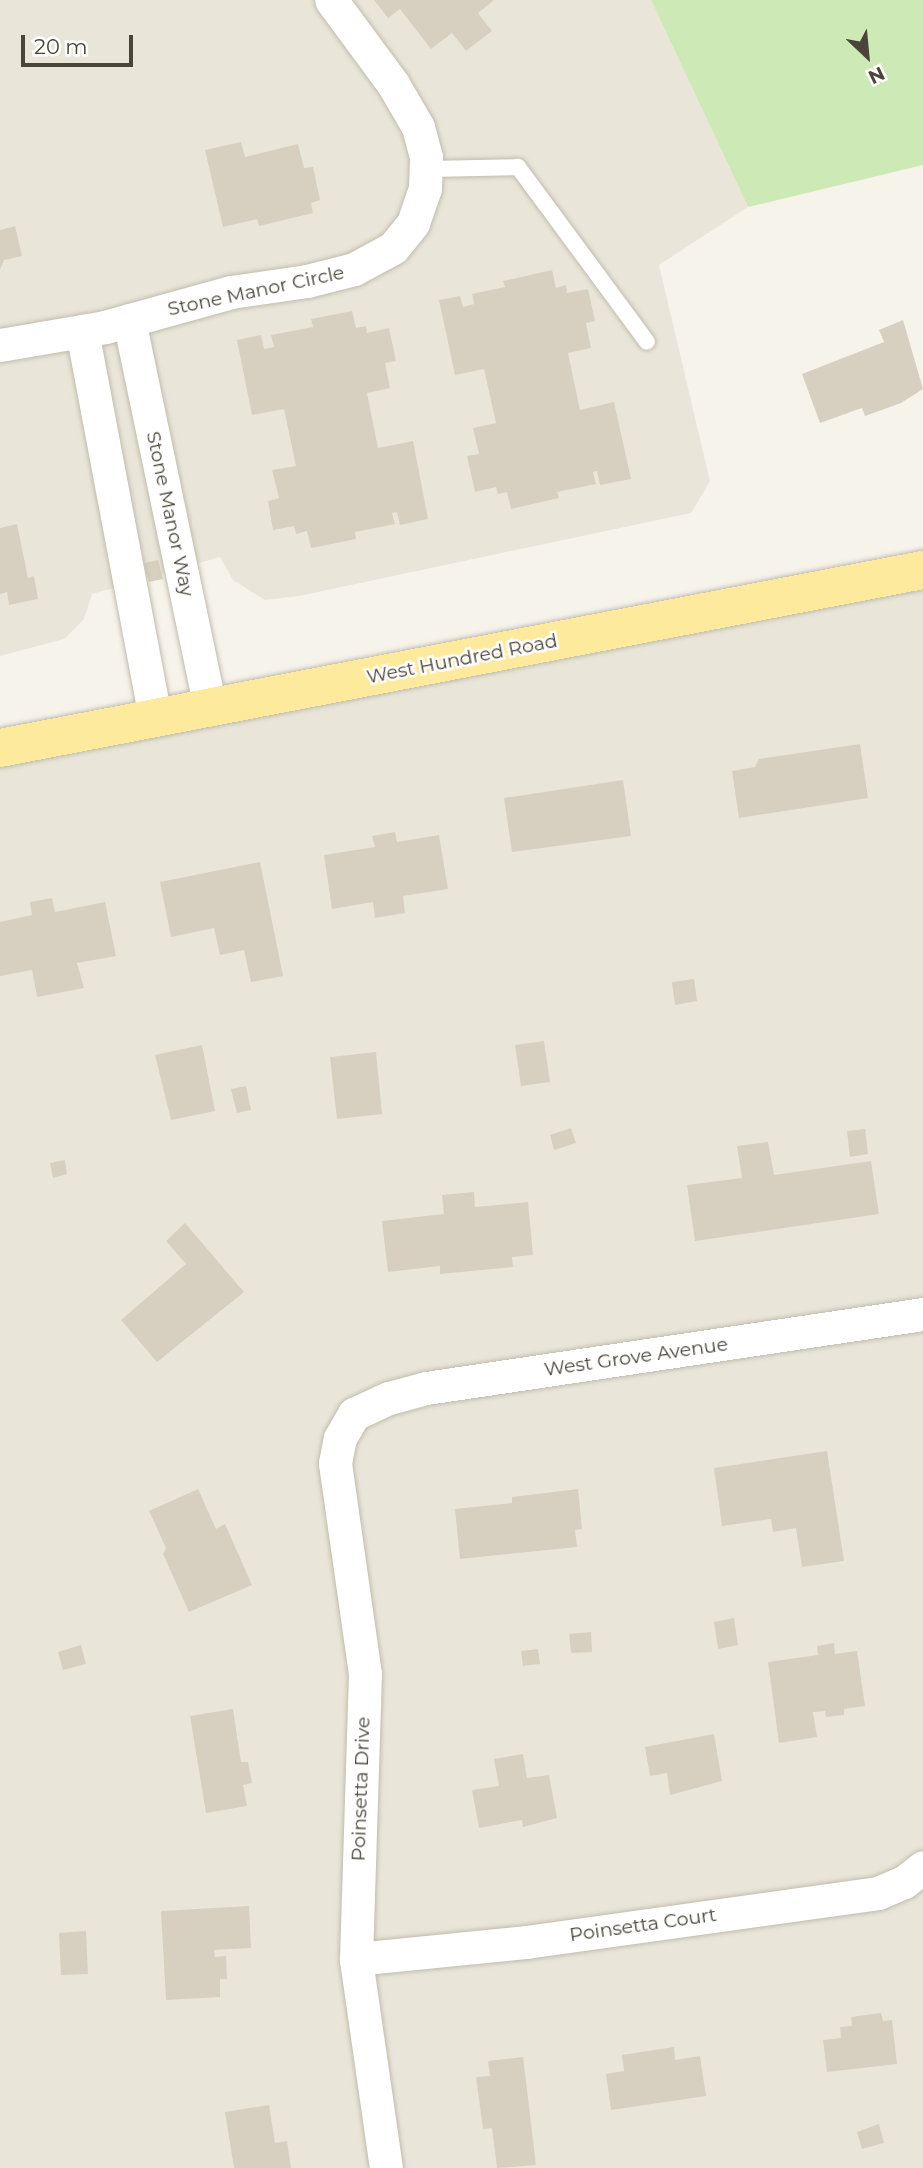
<!DOCTYPE html>
<style>
body{margin:0}
#map{position:relative;width:923px;height:2168px;overflow:hidden;background:#f6f3eb;font-family:Montserrat,sans-serif}
div>[style]{position:absolute}
[style*='--x']{left:calc(var(--x)*1px);top:calc(var(--y)*1px);width:calc(var(--w)*1px);rotate:calc(var(--a)*1deg)}
.residential>*{inset:0;background:#e9e6d9}
.green>*{inset:0;background:#cde9b5}
.building>*{inset:0;background:#d7d0c0}
.roads{filter:drop-shadow(0 0 2px #c1bcad) drop-shadow(0 0 2px #c1bcad)}
.lane>*{height:16px;margin:-8px;padding:0 8px;transform-origin:8px;border-radius:8px;background:#fff}
.street>*{height:33px;margin:-16.5px;padding:0 16.5px;transform-origin:16.5px;border-radius:16.5px;background:#fff}
.primary>*{height:38px;margin:-19px;padding:0 19px;transform-origin:19px;border-radius:19px;background:#feea9c}
span{translate:-50% -50%;white-space:nowrap;text-align:center;line-height:1.15;-webkit-text-stroke:5px #fff;paint-order:stroke}
.street-label{font-size:19px;color:#4a4539}
.north{position:absolute;left:832px;top:21px;width:70px;height:70px;-webkit-text-stroke:5px #fff;paint-order:stroke;rotate:154deg;font-size:19px;font-weight:700;line-height:28px;text-align:center;color:#4a4539}
.north::after{content:'';display:block;margin:auto;width:24px;height:32px;background:#4a4539;clip-path:polygon(50% 0,100% 100%,50% 72%,0 100%)}
.scale{position:absolute;left:21px;top:35px;width:112px;height:32px;box-sizing:border-box;border:4px solid #4a4539;border-top:0;padding-left:9px;font-size:21px;line-height:24px;white-space:nowrap;color:#4a4539;-webkit-text-stroke:5px #fff;paint-order:stroke}
</style>
<div id="map">
<div class="residential">
<div style="clip-path:polygon(0 0,651px 0,748px 207px,659px 265px,710px 481px,691px 513px,299px 596px,265px 600px,233px 580px,220px 557px,92px 594px,84px 619px,64px 639px,0 656px)"></div>
<div style="clip-path:polygon(923px 571px,923px 2168px,0 2168px,0 750px)"></div>
</div>
<div class="green">
<div style="clip-path:polygon(651px 0,923px 0,923px 165px,748px 207px)"></div>
</div>
<div class="building">
<div style="clip-path:polygon(374px 0,494px 0,478px 13px,492px 31px,466px 51px,452px 33px,431px 49px,400px 9px,388px 18px)"></div>
<div style="clip-path:polygon(241px 142px,245px 157px,298px 144px,304px 168px,313px 167px,320px 200px,311px 203px,313px 213px,259px 226px,257px 219px,223px 227px,205px 150px)"></div>
<div style="clip-path:polygon(15px 226px,22px 256px,4px 260px,0 270px,0 230px)"></div>
<div style="clip-path:polygon(552px 270px,556px 288px,566px 285px,567px 293px,588px 289px,595px 321px,586px 323px,591px 348px,568px 353px,580px 410px,614px 402px,631px 479px,600px 485px,597px 471px,593px 472px,596px 484px,557px 492px,559px 498px,511px 509px,507px 492px,498px 494px,496px 487px,475px 492px,467px 456px,479px 454px,473px 428px,496px 423px,484px 369px,455px 375px,439px 300px,460px 296px,463px 307px,474px 304px,472px 294px,505px 287px,503px 281px)"></div>
<div style="clip-path:polygon(352px 311px,356px 328px,366px 326px,367px 333px,389px 328px,396px 361px,385px 363px,390px 388px,367px 393px,378px 448px,413px 441px,428px 519px,400px 525px,397px 512px,392px 513px,395px 524px,355px 532px,356px 539px,311px 548px,307px 531px,296px 534px,294px 526px,273px 530px,268px 501px,279px 498px,272px 470px,296px 466px,284px 409px,252px 415px,237px 340px,261px 335px,264px 349px,274px 347px,271px 335px,313px 327px,311px 319px)"></div>
<div style="clip-path:polygon(903px 320px,923px 389px,901px 403px,865px 416px,862px 408px,820px 423px,802px 374px,884px 342px,879px 330px)"></div>
<div style="clip-path:polygon(17px 524px,28px 578px,34px 576px,38px 599px,9px 605px,7px 592px,0 594px,0 528px)"></div>
<div style="clip-path:polygon(158px 560px,163px 579px,149px 582px,144px 563px)"></div>
<div style="clip-path:polygon(860px 744px,868px 798px,739px 818px,732px 771px,755px 767px,759px 759px)"></div>
<div style="clip-path:polygon(623px 780px,631px 836px,512px 852px,504px 798px)"></div>
<div style="clip-path:polygon(395px 832px,397px 842px,439px 835px,448px 889px,403px 896px,405px 913px,375px 918px,373px 902px,332px 909px,324px 855px,375px 847px,372px 836px)"></div>
<div style="clip-path:polygon(260px 862px,283px 976px,251px 982px,244px 950px,220px 955px,214px 928px,171px 937px,160px 882px)"></div>
<div style="clip-path:polygon(52px 898px,55px 912px,105px 902px,116px 956px,77px 963px,84px 988px,37px 997px,32px 970px,0 976px,0 922px,32px 915px,30px 902px)"></div>
<div style="clip-path:polygon(694px 979px,697px 1001px,675px 1005px,672px 982px)"></div>
<div style="clip-path:polygon(544px 1041px,550px 1082px,521px 1086px,515px 1045px)"></div>
<div style="clip-path:polygon(202px 1045px,215px 1111px,171px 1120px,155px 1055px)"></div>
<div style="clip-path:polygon(376px 1052px,382px 1114px,337px 1119px,330px 1057px)"></div>
<div style="clip-path:polygon(246px 1086px,251px 1110px,237px 1113px,231px 1089px)"></div>
<div style="clip-path:polygon(571px 1128px,576px 1143px,554px 1150px,550px 1135px)"></div>
<div style="clip-path:polygon(865px 1129px,868px 1154px,850px 1157px,847px 1131px)"></div>
<div style="clip-path:polygon(768px 1142px,774px 1175px,871px 1161px,879px 1214px,695px 1241px,687px 1185px,742px 1178px,737px 1146px)"></div>
<div style="clip-path:polygon(65px 1160px,67px 1174px,53px 1178px,50px 1163px)"></div>
<div style="clip-path:polygon(474px 1192px,475px 1207px,528px 1202px,533px 1255px,512px 1257px,513px 1267px,440px 1274px,440px 1266px,388px 1272px,382px 1221px,444px 1214px,442px 1195px)"></div>
<div style="clip-path:polygon(185px 1223px,244px 1292px,157px 1362px,121px 1320px,186px 1264px,166px 1241px)"></div>
<div style="clip-path:polygon(827px 1451px,844px 1561px,802px 1567px,796px 1528px,773px 1532px,771px 1519px,722px 1526px,714px 1468px)"></div>
<div style="clip-path:polygon(198px 1489px,216px 1529px,225px 1524px,252px 1585px,189px 1612px,163px 1554px,166px 1548px,149px 1511px)"></div>
<div style="clip-path:polygon(578px 1489px,582px 1529px,575px 1530px,577px 1547px,460px 1559px,455px 1509px,512px 1503px,512px 1497px)"></div>
<div style="clip-path:polygon(734px 1618px,738px 1645px,718px 1649px,714px 1622px)"></div>
<div style="clip-path:polygon(591px 1632px,592px 1652px,571px 1653px,569px 1634px)"></div>
<div style="clip-path:polygon(834px 1643px,835px 1654px,857px 1651px,865px 1706px,844px 1709px,844px 1715px,826px 1717px,825px 1711px,813px 1712px,817px 1737px,779px 1743px,768px 1662px,818px 1655px,817px 1646px)"></div>
<div style="clip-path:polygon(81px 1645px,86px 1664px,63px 1670px,58px 1652px)"></div>
<div style="clip-path:polygon(538px 1649px,540px 1664px,523px 1666px,521px 1651px)"></div>
<div style="clip-path:polygon(233px 1709px,241px 1762px,248px 1762px,252px 1783px,243px 1785px,247px 1806px,206px 1813px,190px 1716px)"></div>
<div style="clip-path:polygon(714px 1734px,722px 1781px,670px 1795px,667px 1773px,650px 1776px,645px 1747px)"></div>
<div style="clip-path:polygon(523px 1754px,527px 1778px,549px 1775px,557px 1818px,523px 1827px,522px 1820px,479px 1828px,472px 1790px,499px 1786px,494px 1759px)"></div>
<div style="clip-path:polygon(249px 1906px,251px 1948px,214px 1950px,215px 1957px,226px 1956px,227px 1979px,220px 1979px,220px 1997px,166px 2000px,161px 1911px)"></div>
<div style="clip-path:polygon(86px 1931px,88px 1974px,61px 1975px,59px 1933px)"></div>
<div style="clip-path:polygon(881px 2013px,883px 2021px,892px 2020px,897px 2064px,827px 2072px,823px 2040px,841px 2038px,840px 2027px,852px 2026px,851px 2017px)"></div>
<div style="clip-path:polygon(674px 2047px,675px 2060px,700px 2056px,706px 2096px,611px 2110px,606px 2074px,624px 2071px,622px 2055px)"></div>
<div style="clip-path:polygon(523px 2057px,536px 2165px,497px 2168px,492px 2128px,483px 2129px,476px 2077px,490px 2076px,488px 2061px)"></div>
<div style="clip-path:polygon(269px 2105px,275px 2143px,287px 2141px,291px 2168px,234px 2168px,225px 2112px)"></div>
<div style="clip-path:polygon(879px 2124px,884px 2143px,862px 2149px,857px 2132px)"></div>
</div>
<div class="roads">
<div class="lane">
<div style="--x:426;--y:169;--w:92;--a:-1.2"></div>
<div style="--x:518;--y:167;--w:217;--a:53.6"></div>
</div>
<div class="street">
<div style="--x:129;--y:320;--w:395;--a:78.2"></div>
<div style="--x:82;--y:331;--w:394;--a:79.3"></div>
<div style="--x:0;--y:345;--w:107;--a:-9.7"></div>
<div style="--x:105;--y:327;--w:131;--a:-15.5"></div>
<div style="--x:231;--y:292;--w:77;--a:-8.2"></div>
<div style="--x:307;--y:281;--w:49;--a:-14.3"></div>
<div style="--x:354;--y:269;--w:44;--a:-28.3"></div>
<div style="--x:393;--y:248;--w:32;--a:-51"></div>
<div style="--x:413;--y:223;--w:37;--a:-71"></div>
<div style="--x:425;--y:188;--w:31;--a:-88"></div>
<div style="--x:426;--y:157;--w:31;--a:-105"></div>
<div style="--x:418;--y:127;--w:50;--a:-120.2"></div>
<div style="--x:393;--y:84;--w:104;--a:-126.4"></div>
<div style="--x:356;--y:1959;--w:171;--a:-5.7"></div>
<div style="--x:526;--y:1942;--w:355;--a:-7.9"></div>
<div style="--x:878;--y:1893;--w:28;--a:-23"></div>
<div style="--x:904;--y:1882;--w:24;--a:-38"></div>
<div style="--x:386;--y:2168;--w:211;--a:-98.2"></div>
<div style="--x:356;--y:1959;--w:285;--a:-88.2"></div>
<div style="--x:365;--y:1674;--w:213;--a:-98.1"></div>
<div style="--x:335;--y:1463;--w:25;--a:-79"></div>
<div style="--x:340;--y:1438;--w:28;--a:-60"></div>
<div style="--x:354;--y:1414;--w:38;--a:-25"></div>
<div style="--x:389;--y:1398;--w:38;--a:-15"></div>
<div style="--x:426;--y:1388;--w:502;--a:-8.47"></div>
</div>
<div class="primary">
<div style="--x:0;--y:748;--w:940;--a:-10.92"></div>
</div>
</div>
<div class="street-label">
<span style="left:256px;top:291px;rotate:-12deg">Stone Manor Circle</span>
<span style="left:170px;top:514px;rotate:78deg">Stone Manor Way</span>
<span style="left:462px;top:659px;rotate:-11deg">West Hundred Road</span>
<span style="left:636px;top:1357px;rotate:-8deg">West Grove Avenue</span>
<span style="left:361px;top:1789px;rotate:-88deg">Poinsetta Drive</span>
<span style="left:643px;top:1925px;rotate:-8deg">Poinsetta Court</span>
</div>
<div class="north">N</div>
<div class="scale">20 m</div>
</div>
